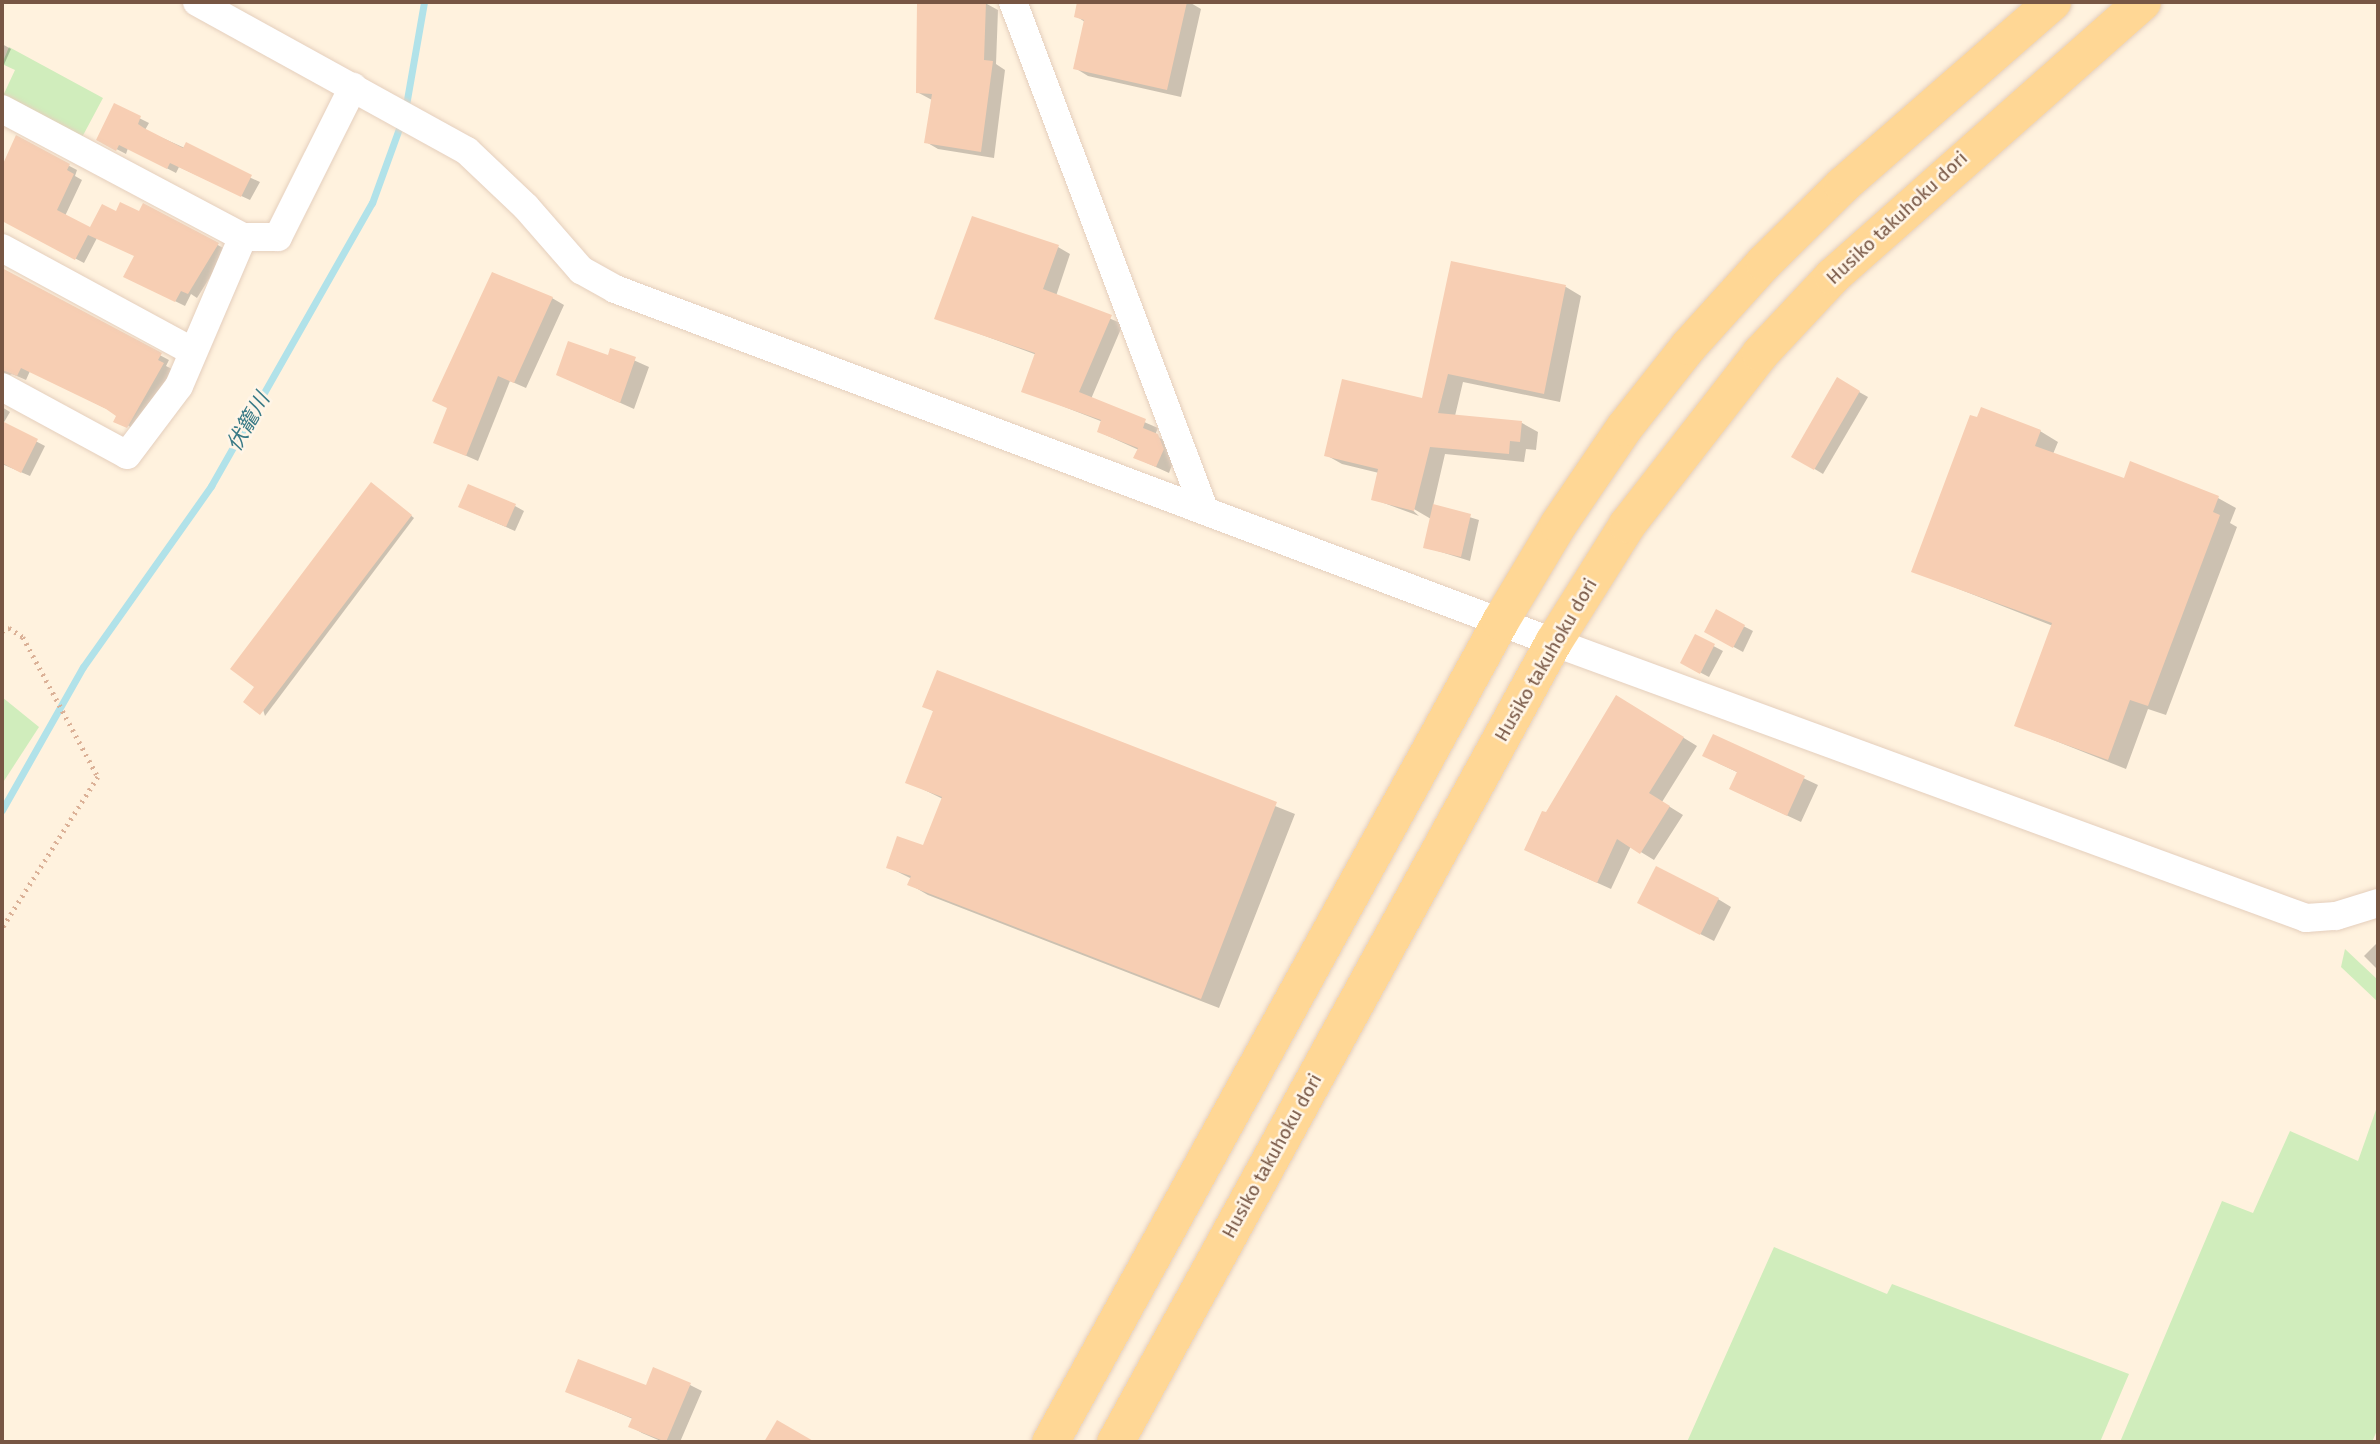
<!DOCTYPE html>
<meta charset="utf-8">
<style>
body{margin:0}
#map{position:relative;width:2380px;height:1444px;overflow:hidden;background:#fff2de;font-family:"Fira Sans","Noto Sans JP",sans-serif}
div>[style]{position:absolute}
[style*='--x']{left:calc(var(--x)*1px);top:calc(var(--y)*1px);width:calc(var(--w)*1px);rotate:calc(var(--a)*1deg)}
.green>*{inset:0;background:#d0edbc}
.shadow>*{inset:0;background:#0003}
.stream>*{height:7px;margin:-3.5px;padding:0 3.5px;transform-origin:3.5px;border-radius:3.5px;background:#b1e2e9}
.building>*{inset:0;background:#f7ceb3}
.path>*{height:4.5px;margin-top:-2.25px;transform-origin:0;background:repeating-linear-gradient(90deg,#dbb197 0 2px,transparent 0 7px)}
.roads{filter:drop-shadow(0 0 2px #e5cfbd) drop-shadow(0 0 2px #e5cfbd)}
.minor>*{height:28px;margin:-14px;padding:0 14px;transform-origin:14px;border-radius:14px;background:#fff}
.major>*{height:37px;margin:-18.5px;padding:0 18.5px;transform-origin:18.5px;border-radius:18.5px;background:#ffd795}
span{translate:-50% -50%;white-space:nowrap;text-align:center;line-height:1.15;-webkit-text-stroke:5px #fff5e7;paint-order:stroke}
.street-label{font-size:19px;color:#775644}
.water-label{font-size:21px;color:#397a86;font-style:italic}
.frame{position:absolute;inset:0;border:4px solid #775644;pointer-events:none}
</style>
<div id="map">
<div class="green">
<div style="clip-path:polygon(9px 47px,103px 98px,80px 141px,2px 98px,15px 70px,2px 64px)"></div>
<div style="clip-path:polygon(2px 697px,39px 727px,2px 784px)"></div>
<div style="clip-path:polygon(2345px 949px,2378px 980px,2378px 1002px,2341px 967px)"></div>
<div style="clip-path:polygon(2378px 1104px,2378px 1428px,2372px 1442px,2120px 1442px,2222px 1201px,2253px 1213px,2290px 1131px,2358px 1161px)"></div>
<div style="clip-path:polygon(1774px 1247px,1887px 1294px,1892px 1284px,2129px 1374px,2100px 1442px,1687px 1442px)"></div>
</div>
<div class="shadow">
<div style="clip-path:polygon(919px 2px,985px 3px,998px 10px,996px 64px,1005px 70px,994px 158px,938px 149px,926px 142px,932px 100px,917px 92px)"></div>
<div style="clip-path:polygon(1079px 2px,1189px 2px,1201px 9px,1181px 97px,1088px 76px,1075px 68px,1085px 22px,1076px 16px)"></div>
<div style="clip-path:polygon(2px 44px,11px 49px,2px 69px)"></div>
<div style="clip-path:polygon(115px 106px,149px 123px,145px 130px,260px 182px,250px 200px,179px 167px,176px 173px,128px 148px,126px 154px,99px 140px)"></div>
<div style="clip-path:polygon(17px 138px,77px 170px,75px 176px,82px 180px,65px 216px,91px 229px,117px 213px,140px 214px,144px 205px,227px 250px,197px 298px,191px 294px,185px 306px,134px 281px,136px 256px,97px 238px,84px 263px,2px 220px,2px 168px)"></div>
<div style="clip-path:polygon(1058px 247px,1070px 254px,1056px 296px,1123px 324px,1091px 399px,1158px 428px,1155px 435px,1170px 444px,1175px 457px,1169px 473px,1136px 458px,1139px 450px,1099px 432px,1103px 422px,1024px 391px,1037px 355px,936px 318px)"></div>
<div style="clip-path:polygon(1452px 263px,1566px 287px,1581px 296px,1560px 402px,1463px 382px,1455px 416px,1522px 423px,1538px 432px,1536px 450px,1526px 449px,1524px 462px,1445px 454px,1433px 506px,1479px 520px,1470px 561px,1425px 547px,1431px 519px,1407px 505px,1419px 516px,1373px 499px,1379px 473px,1342px 464px,1326px 455px,1424px 400px)"></div>
<div style="clip-path:polygon(2px 271px,169px 360px,166px 366px,172px 369px,136px 432px,111px 411px,30px 371px,26px 380px,12px 374px,2px 379px)"></div>
<div style="clip-path:polygon(552px 298px,564px 305px,526px 388px,510px 381px,478px 461px,435px 442px)"></div>
<div style="clip-path:polygon(611px 350px,649px 367px,634px 409px,558px 375px,609px 357px)"></div>
<div style="clip-path:polygon(1838px 380px,1868px 397px,1823px 474px,1793px 456px)"></div>
<div style="clip-path:polygon(2px 407px,10px 412px,3px 424px,45px 446px,30px 476px,2px 464px)"></div>
<div style="clip-path:polygon(2040px 431px,2058px 442px,2053px 454px,2125px 481px,2218px 498px,2236px 508px,2230px 523px,2237px 527px,2166px 715px,2148px 709px,2126px 769px,2016px 725px,2053px 626px,1913px 571px)"></div>
<div style="clip-path:polygon(375px 487px,414px 518px,265px 716px,256px 687px)"></div>
<div style="clip-path:polygon(515px 506px,524px 511px,515px 531px,469px 511px)"></div>
<div style="clip-path:polygon(1716px 612px,1753px 631px,1743px 652px,1706px 632px)"></div>
<div style="clip-path:polygon(1696px 637px,1723px 651px,1709px 677px,1682px 663px)"></div>
<div style="clip-path:polygon(938px 672px,1295px 814px,1219px 1008px,928px 895px,909px 884px,912px 879px,888px 867px,924px 847px,943px 799px,908px 782px,935px 712px,924px 706px)"></div>
<div style="clip-path:polygon(1630px 705px,1697px 746px,1662px 802px,1683px 815px,1654px 860px,1631px 846px,1611px 889px,1540px 857px,1547px 815px)"></div>
<div style="clip-path:polygon(1714px 736px,1818px 785px,1801px 822px,1745px 796px,1739px 773px,1718px 763px)"></div>
<div style="clip-path:polygon(1718px 899px,1731px 907px,1714px 941px,1653px 910px)"></div>
<div style="clip-path:polygon(2378px 942px,2378px 970px,2364px 956px)"></div>
<div style="clip-path:polygon(690px 1385px,702px 1391px,680px 1442px,663px 1442px,642px 1433px,630px 1426px,633px 1419px,567px 1391px)"></div>
</div>
<div class="stream">
<div style="--x:405;--y:111;--w:111;--a:-80.1"></div>
<div style="--x:2;--y:810;--w:164;--a:-60.5"></div>
<div style="--x:83;--y:667;--w:222;--a:-54.7"></div>
<div style="--x:211;--y:486;--w:326;--a:-60.4"></div>
<div style="--x:372;--y:203;--w:85;--a:-70.1"></div>
</div>
<div class="building">
<div style="clip-path:polygon(917px 2px,986px 2px,984px 60px,993px 61px,981px 152px,924px 143px,932px 94px,916px 93px)"></div>
<div style="clip-path:polygon(1077px 2px,1187px 2px,1167px 90px,1073px 69px,1084px 20px,1074px 17px)"></div>
<div style="clip-path:polygon(114px 103px,141px 116px,138px 124px,144px 128px,183px 148px,186px 142px,252px 175px,241px 197px,170px 163px,167px 169px,119px 145px,116px 151px,96px 140px)"></div>
<div style="clip-path:polygon(16px 135px,70px 164px,67px 170px,74px 174px,57px 210px,90px 227px,102px 204px,116px 211px,120px 202px,139px 211px,143px 203px,219px 243px,188px 294px,181px 291px,175px 302px,123px 277px,134px 256px,88px 235px,75px 260px,2px 221px,2px 166px)"></div>
<div style="clip-path:polygon(972px 216px,1059px 245px,1043px 289px,1112px 315px,1079px 392px,1146px 419px,1143px 428px,1158px 434px,1164px 449px,1156px 467px,1133px 458px,1138px 448px,1097px 432px,1101px 420px,1021px 392px,1035px 353px,934px 319px)"></div>
<div style="clip-path:polygon(1451px 261px,1566px 285px,1544px 394px,1448px 374px,1438px 413px,1522px 421px,1520px 442px,1510px 441px,1509px 454px,1430px 447px,1414px 511px,1371px 500px,1378px 469px,1324px 456px,1342px 379px,1422px 398px)"></div>
<div style="clip-path:polygon(2px 268px,162px 353px,158px 360px,164px 363px,127px 428px,113px 422px,116px 416px,106px 409px,21px 368px,17px 376px,2px 370px)"></div>
<div style="clip-path:polygon(492px 272px,553px 297px,514px 383px,498px 376px,466px 456px,433px 443px,447px 408px,432px 401px)"></div>
<div style="clip-path:polygon(568px 341px,608px 355px,610px 348px,636px 357px,620px 403px,556px 375px)"></div>
<div style="clip-path:polygon(1837px 377px,1860px 391px,1814px 470px,1791px 457px)"></div>
<div style="clip-path:polygon(1981px 407px,2041px 430px,2035px 446px,2124px 478px,2130px 461px,2219px 496px,2213px 512px,2220px 515px,2148px 706px,2130px 700px,2108px 760px,2014px 726px,2052px 623px,1911px 572px,1970px 415px,1977px 417px)"></div>
<div style="clip-path:polygon(2px 421px,38px 439px,21px 473px,2px 463px)"></div>
<div style="clip-path:polygon(371px 482px,412px 515px,260px 715px,243px 702px,254px 687px,230px 669px)"></div>
<div style="clip-path:polygon(468px 484px,516px 504px,506px 527px,458px 507px)"></div>
<div style="clip-path:polygon(1433px 504px,1471px 514px,1461px 557px,1423px 548px)"></div>
<div style="clip-path:polygon(1716px 609px,1745px 625px,1733px 648px,1704px 632px)"></div>
<div style="clip-path:polygon(1695px 634px,1715px 644px,1700px 674px,1680px 663px)"></div>
<div style="clip-path:polygon(937px 670px,1277px 802px,1201px 999px,907px 885px,911px 876px,886px 868px,897px 836px,923px 845px,942px 797px,905px 783px,933px 711px,922px 707px)"></div>
<div style="clip-path:polygon(1616px 695px,1684px 737px,1649px 793px,1670px 806px,1640px 854px,1617px 839px,1597px 883px,1524px 850px,1542px 811px,1546px 812px)"></div>
<div style="clip-path:polygon(1713px 734px,1805px 776px,1787px 816px,1729px 789px,1737px 772px,1702px 756px)"></div>
<div style="clip-path:polygon(1656px 866px,1719px 898px,1700px 935px,1637px 903px)"></div>
<div style="clip-path:polygon(578px 1359px,646px 1385px,653px 1367px,691px 1383px,666px 1442px,628px 1427px,632px 1418px,565px 1392px)"></div>
<div style="clip-path:polygon(777px 1420px,815px 1442px,764px 1442px)"></div>
</div>
<div class="path">
<div style="--x:2;--y:631;--w:8;--a:-23"></div>
<div style="--x:9;--y:628;--w:17;--a:33"></div>
<div style="--x:23;--y:637;--w:159;--a:61.8"></div>
<div style="--x:98;--y:777;--w:180;--a:122.3"></div>
</div>
<div class="roads">
<div class="minor">
<div style="--x:197;--y:2;--w:308;--a:28.9"></div>
<div style="--x:467;--y:151;--w:81;--a:43.5"></div>
<div style="--x:526;--y:207;--w:84;--a:48.9"></div>
<div style="--x:581;--y:270;--w:39;--a:29"></div>
<div style="--x:615;--y:289;--w:1002;--a:20.62"></div>
<div style="--x:1553;--y:642;--w:802;--a:20.13"></div>
<div style="--x:2306;--y:918;--w:30;--a:-4"></div>
<div style="--x:2336;--y:916;--w:44;--a:-17.2"></div>
<div style="--x:1013;--y:2;--w:542;--a:69.36"></div>
<div style="--x:2;--y:109;--w:273;--a:28"></div>
<div style="--x:2;--y:248;--w:216;--a:28.5"></div>
<div style="--x:2;--y:387;--w:142;--a:28.5"></div>
<div style="--x:127;--y:455;--w:86;--a:-53"></div>
<div style="--x:179;--y:386;--w:162;--a:-66.8"></div>
<div style="--x:243;--y:237;--w:35;--a:0"></div>
<div style="--x:278;--y:237;--w:168;--a:-63.4"></div>
</div>
<div class="major">
<div style="--x:1050;--y:1442;--w:936;--a:-61.27"></div>
<div style="--x:1500;--y:621;--w:113;--a:-59.1"></div>
<div style="--x:1558;--y:524;--w:117;--a:-55.8"></div>
<div style="--x:1624;--y:427;--w:103;--a:-51.7"></div>
<div style="--x:1688;--y:346;--w:113;--a:-47.9"></div>
<div style="--x:1764;--y:262;--w:110;--a:-44.6"></div>
<div style="--x:1842;--y:185;--w:279;--a:-41.1"></div>
<div style="--x:1115;--y:1442;--w:912;--a:-61.3"></div>
<div style="--x:1553;--y:642;--w:139;--a:-57.9"></div>
<div style="--x:1627;--y:524;--w:217;--a:-52.1"></div>
<div style="--x:1760;--y:353;--w:105;--a:-46.9"></div>
<div style="--x:1832;--y:276;--w:414;--a:-41.5"></div>
</div>
</div>
<div class="street-label">
<span style="left:1897px;top:218px;rotate:-43deg">Husiko takuhoku dori</span>
<span style="left:1546px;top:660px;rotate:-60deg">Husiko takuhoku dori</span>
<span style="left:1272px;top:1156px;rotate:-61deg">Husiko takuhoku dori</span>
</div>
<div class="water-label">
<span style="left:248px;top:422px;rotate:-60deg">伏籠川</span>
</div>
<div class="frame"></div>
</div>
